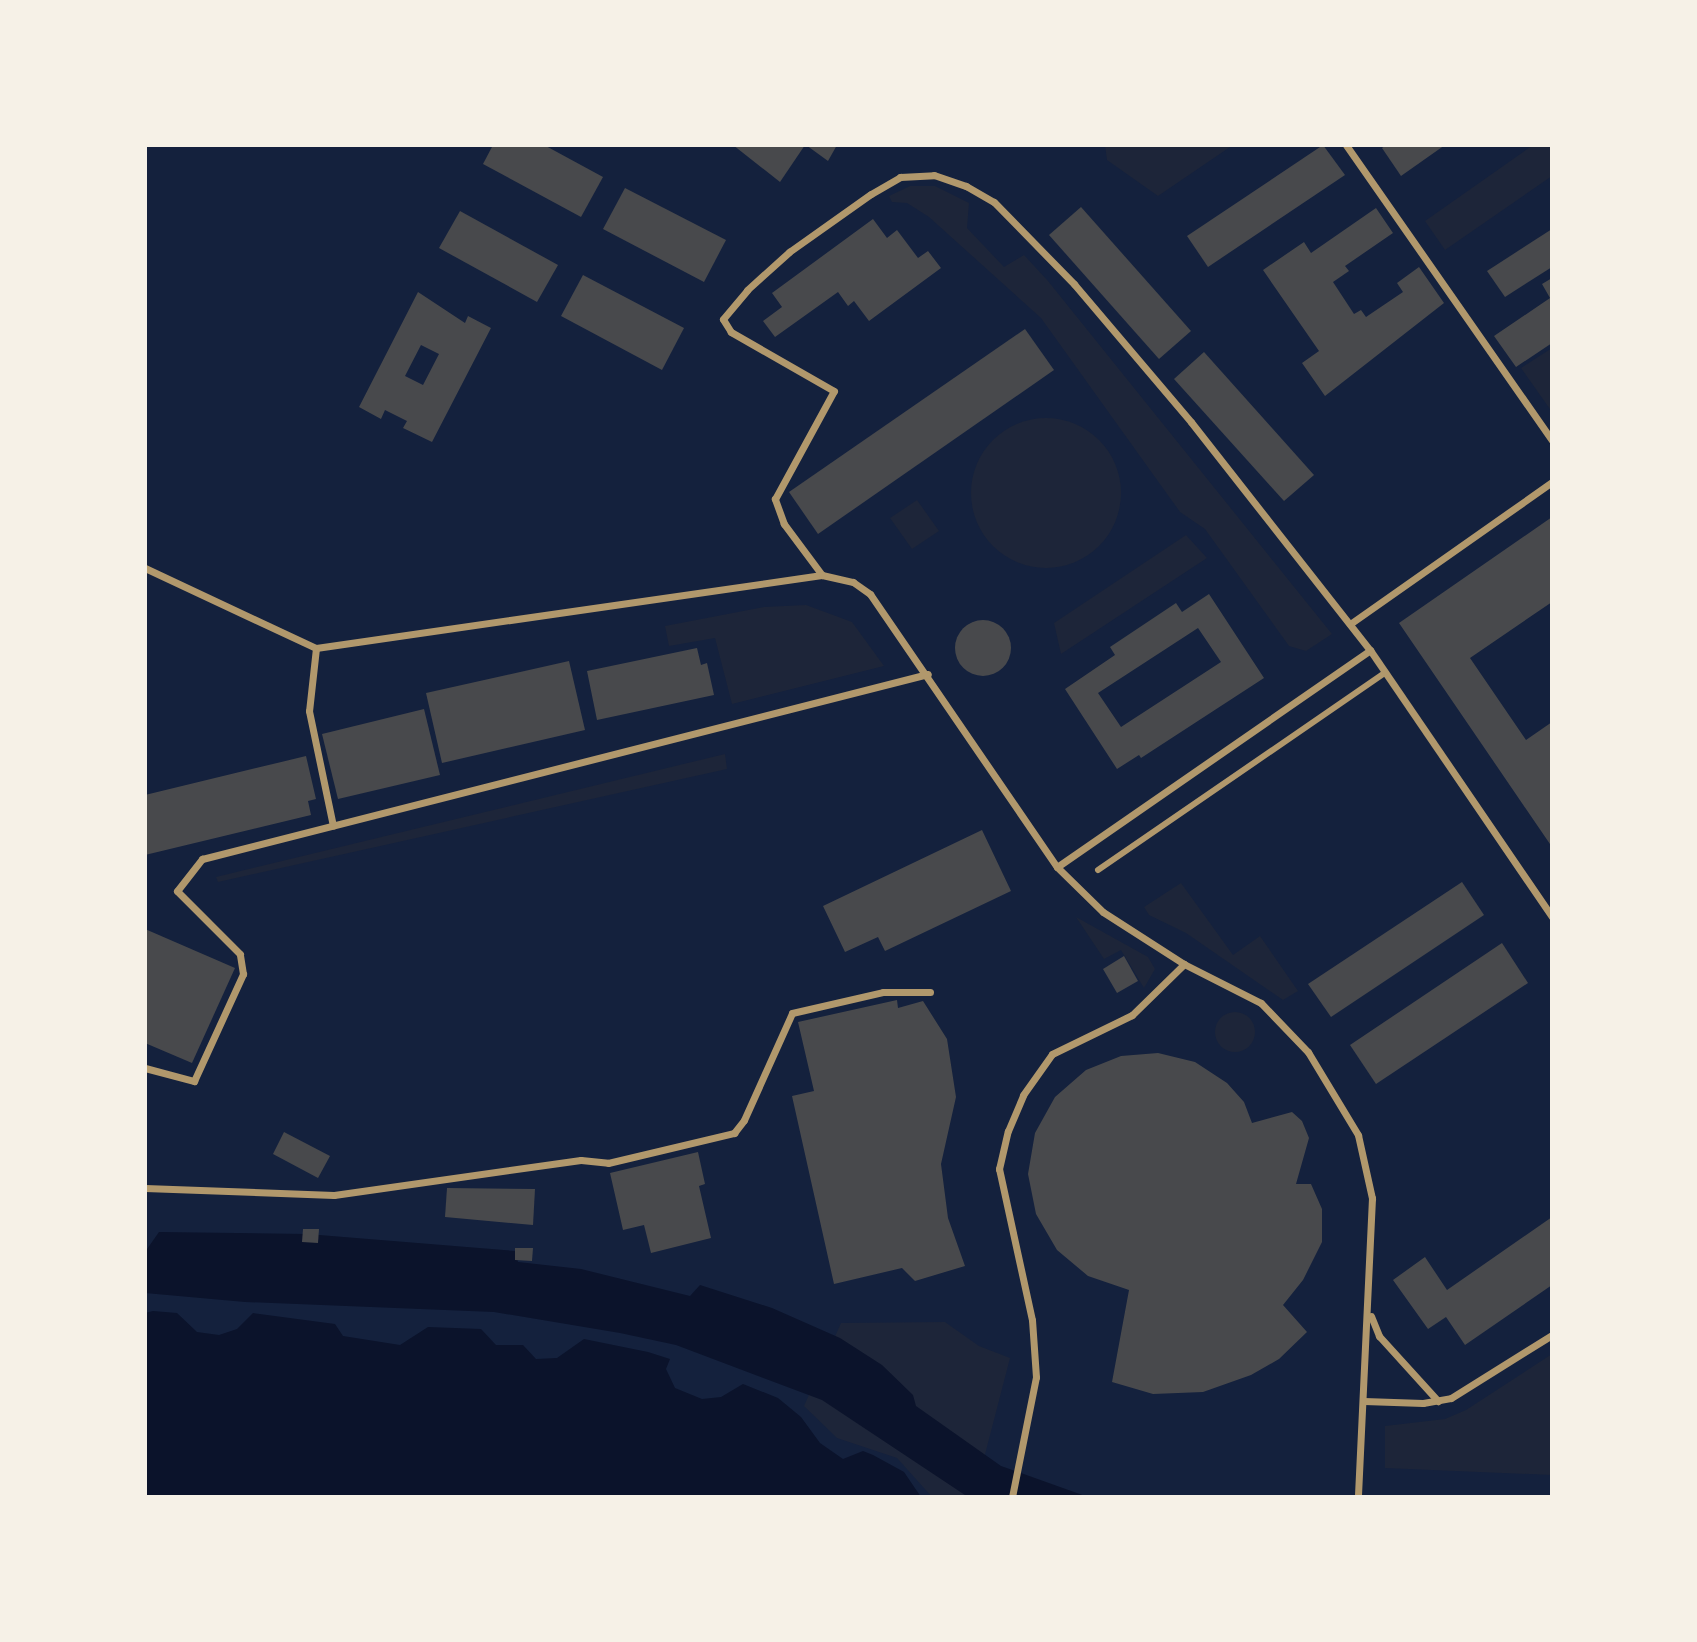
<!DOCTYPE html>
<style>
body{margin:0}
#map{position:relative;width:1697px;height:1642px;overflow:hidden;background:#14213d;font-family:Montserrat,sans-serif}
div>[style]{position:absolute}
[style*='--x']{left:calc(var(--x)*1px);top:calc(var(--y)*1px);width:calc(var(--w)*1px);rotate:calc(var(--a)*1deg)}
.green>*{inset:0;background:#1d2539}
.round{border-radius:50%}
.water>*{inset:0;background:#0b132b}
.building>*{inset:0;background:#48494c}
.pedestrian>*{height:6px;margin:-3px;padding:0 3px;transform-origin:3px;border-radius:3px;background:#b1986c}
.minor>*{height:7px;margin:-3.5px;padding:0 3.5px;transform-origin:3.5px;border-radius:3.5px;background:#b1986c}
span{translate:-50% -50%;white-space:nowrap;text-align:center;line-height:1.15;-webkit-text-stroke:7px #f6f1e7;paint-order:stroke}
.frame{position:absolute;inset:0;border:147px solid #f6f1e7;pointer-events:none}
</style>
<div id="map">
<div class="green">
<div style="clip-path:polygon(1105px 145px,1233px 145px,1158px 196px,1107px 160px)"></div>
<div style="clip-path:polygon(1533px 145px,1552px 145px,1552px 176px,1445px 250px,1425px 221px)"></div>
<div style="clip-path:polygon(910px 186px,935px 186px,969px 203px,967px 228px,1004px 267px,1024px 255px,1048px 281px,1332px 634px,1306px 651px,1289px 646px,1205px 529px,1180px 512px,1041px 318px,929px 217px,907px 203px,892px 202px,889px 196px)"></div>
<div style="clip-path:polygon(1552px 348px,1552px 412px,1521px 368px)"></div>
<div class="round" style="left:971px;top:418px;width:150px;height:150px"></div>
<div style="clip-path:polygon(917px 500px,939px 531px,912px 549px,890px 518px)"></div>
<div style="clip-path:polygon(1186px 535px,1207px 558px,1061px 654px,1054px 623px)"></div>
<div style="clip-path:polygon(806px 605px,852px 622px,884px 666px,732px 704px,715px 638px,669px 646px,665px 626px,764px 607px)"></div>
<div style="clip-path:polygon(725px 754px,727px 769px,218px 882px,216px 877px)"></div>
<div style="clip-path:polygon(1181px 883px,1233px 955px,1260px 936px,1298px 991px,1283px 1000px,1186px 933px,1149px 915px,1144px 907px)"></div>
<div style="clip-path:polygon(1076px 917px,1148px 957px,1155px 969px,1144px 988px,1121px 950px,1104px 959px)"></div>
<div class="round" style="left:1215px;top:1012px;width:40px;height:40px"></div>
<div style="clip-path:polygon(945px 1322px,979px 1346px,1010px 1358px,974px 1497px,932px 1497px,897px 1458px,837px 1438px,804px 1406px,841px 1323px)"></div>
<div style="clip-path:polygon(1552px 1354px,1552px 1475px,1385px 1468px,1385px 1426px,1445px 1419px,1466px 1410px)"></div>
</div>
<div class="water">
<div style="clip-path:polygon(159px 1232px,307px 1234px,515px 1251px,518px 1262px,581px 1269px,690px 1296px,700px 1285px,772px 1308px,840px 1338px,882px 1365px,913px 1395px,916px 1406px,1001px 1466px,1088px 1497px,968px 1497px,822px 1400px,676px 1345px,620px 1333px,494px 1312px,245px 1302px,145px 1293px,145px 1252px)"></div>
<div style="clip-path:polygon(153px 1311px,177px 1313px,197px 1332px,219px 1335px,237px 1329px,253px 1313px,335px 1324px,343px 1336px,400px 1345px,428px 1327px,481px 1329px,496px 1345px,523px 1345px,536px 1359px,557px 1358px,584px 1339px,648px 1352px,670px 1359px,666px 1369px,675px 1388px,702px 1399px,721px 1397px,743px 1384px,778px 1398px,801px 1417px,820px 1443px,843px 1459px,863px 1451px,873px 1455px,904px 1472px,921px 1497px,145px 1497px,145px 1313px)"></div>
</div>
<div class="building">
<div style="clip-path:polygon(493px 145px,544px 145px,603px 177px,581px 217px,483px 164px)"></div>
<div style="clip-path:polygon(733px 145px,805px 145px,780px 182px)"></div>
<div style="clip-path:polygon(806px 145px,837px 145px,828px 161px)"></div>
<div style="clip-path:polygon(1323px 145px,1345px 175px,1208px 267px,1187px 236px)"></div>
<div style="clip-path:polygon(1386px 145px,1445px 145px,1401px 176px,1382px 148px)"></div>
<div style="clip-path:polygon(625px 188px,726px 240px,704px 282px,603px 229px)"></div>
<div style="clip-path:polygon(1081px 207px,1191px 331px,1159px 359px,1049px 235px)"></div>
<div style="clip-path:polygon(1376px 208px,1393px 233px,1345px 266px,1349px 271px,1333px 282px,1354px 314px,1361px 310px,1366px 317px,1403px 292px,1397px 283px,1419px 267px,1444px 303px,1325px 396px,1302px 363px,1319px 351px,1263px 270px,1304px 242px,1311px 253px)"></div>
<div style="clip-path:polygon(460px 211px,558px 265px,537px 302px,439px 248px)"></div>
<div style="clip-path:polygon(873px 219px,887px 238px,897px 230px,918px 258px,928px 251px,941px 268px,869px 321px,854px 301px,848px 306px,838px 292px,775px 337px,763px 321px,782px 307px,772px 293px)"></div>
<div style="clip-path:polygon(1552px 229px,1552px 267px,1505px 297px,1487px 271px)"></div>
<div style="clip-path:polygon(583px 275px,684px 328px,662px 370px,561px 316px)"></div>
<div style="clip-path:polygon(1552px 278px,1552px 343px,1516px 367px,1494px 336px,1550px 298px,1542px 284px)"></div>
<div style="clip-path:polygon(evenodd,418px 292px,465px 323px,468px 316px,491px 328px,432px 442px,403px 428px,407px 421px,385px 410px,381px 419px,359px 407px,418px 292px,421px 345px,439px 354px,423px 385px,405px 376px,421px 345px)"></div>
<div style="clip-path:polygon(1025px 329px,1054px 370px,818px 534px,789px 492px)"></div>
<div style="clip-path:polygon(1204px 352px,1314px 475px,1284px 501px,1174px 379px)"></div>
<div style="clip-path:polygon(1552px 517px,1552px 602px,1470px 658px,1526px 740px,1552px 722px,1552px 847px,1399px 623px)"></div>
<div style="clip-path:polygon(evenodd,1209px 594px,1264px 678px,1141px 758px,1139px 755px,1117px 769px,1065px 689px,1115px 655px,1110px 647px,1176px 603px,1182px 612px,1209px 594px,1198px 628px,1221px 662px,1121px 727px,1098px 693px,1198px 628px)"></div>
<div class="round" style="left:955px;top:620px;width:56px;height:56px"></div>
<div style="clip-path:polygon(697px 648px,701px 665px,707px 663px,714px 695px,597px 720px,587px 671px)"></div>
<div style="clip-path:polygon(569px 661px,585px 730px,442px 763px,426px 693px)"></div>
<div style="clip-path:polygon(424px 709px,440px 775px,338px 799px,322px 734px)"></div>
<div style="clip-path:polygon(306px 756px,316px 799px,308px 801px,311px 815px,145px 855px,145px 795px)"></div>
<div style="clip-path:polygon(982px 830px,1011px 891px,885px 951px,878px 937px,845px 952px,823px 906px)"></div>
<div style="clip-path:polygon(1462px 882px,1484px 915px,1331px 1017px,1308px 984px)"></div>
<div style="clip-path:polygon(145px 929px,235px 968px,192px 1063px,145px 1043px)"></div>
<div style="clip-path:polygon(1502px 943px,1528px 983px,1376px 1084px,1350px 1045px)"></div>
<div style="clip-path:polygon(1124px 956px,1138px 981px,1117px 993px,1103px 969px)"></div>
<div style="clip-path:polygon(897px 1000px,898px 1008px,923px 1001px,947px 1039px,956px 1097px,941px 1164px,948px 1218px,965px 1266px,915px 1281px,902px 1268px,834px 1284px,792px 1096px,814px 1091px,798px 1022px)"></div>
<div style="clip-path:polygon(1158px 1053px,1195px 1062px,1227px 1083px,1244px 1102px,1252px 1123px,1292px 1112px,1302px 1121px,1309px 1138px,1296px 1184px,1311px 1184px,1322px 1209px,1322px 1242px,1303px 1280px,1283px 1305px,1307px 1332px,1279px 1359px,1251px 1375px,1203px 1392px,1153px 1394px,1112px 1382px,1129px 1290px,1088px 1276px,1057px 1250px,1036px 1214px,1028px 1174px,1035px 1133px,1055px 1097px,1086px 1070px,1121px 1056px)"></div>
<div style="clip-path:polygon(284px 1132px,330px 1156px,318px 1178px,273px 1154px)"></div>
<div style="clip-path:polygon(698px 1152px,705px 1184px,699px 1186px,711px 1238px,651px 1253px,644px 1225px,623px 1230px,610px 1173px)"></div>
<div style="clip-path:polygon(447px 1188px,535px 1189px,533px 1225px,445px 1217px)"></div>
<div style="clip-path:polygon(1552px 1217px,1552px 1285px,1465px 1345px,1446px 1317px,1428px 1329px,1393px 1280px,1425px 1257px,1447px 1290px)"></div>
<div style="clip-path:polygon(303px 1229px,319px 1229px,318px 1243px,302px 1242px)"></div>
<div style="clip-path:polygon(515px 1248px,533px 1248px,532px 1261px,515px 1260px)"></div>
</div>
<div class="pedestrian">
<div style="--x:1098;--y:870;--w:349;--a:-34.5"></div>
</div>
<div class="minor">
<div style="--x:1346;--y:145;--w:360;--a:55.1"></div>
<div style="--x:145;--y:568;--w:189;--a:25.1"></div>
<div style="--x:822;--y:575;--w:64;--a:-126.7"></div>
<div style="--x:784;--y:524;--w:27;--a:-110"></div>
<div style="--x:775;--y:499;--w:123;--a:-61.4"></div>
<div style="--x:834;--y:391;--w:119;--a:-150.2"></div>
<div style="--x:731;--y:332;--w:15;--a:-122"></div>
<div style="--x:723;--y:319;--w:38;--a:-50"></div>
<div style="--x:747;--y:290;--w:57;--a:-42.1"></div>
<div style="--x:789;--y:252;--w:100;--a:-35.3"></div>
<div style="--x:871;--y:194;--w:34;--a:-30"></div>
<div style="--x:900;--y:177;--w:34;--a:-3"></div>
<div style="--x:934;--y:175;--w:34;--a:19"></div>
<div style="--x:966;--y:186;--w:32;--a:30"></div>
<div style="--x:994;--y:202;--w:115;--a:45.7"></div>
<div style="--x:1074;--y:284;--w:181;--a:49.7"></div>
<div style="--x:1191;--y:422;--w:290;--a:51.9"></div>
<div style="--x:1370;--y:650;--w:323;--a:55.7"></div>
<div style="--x:1350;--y:624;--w:247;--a:-35.1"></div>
<div style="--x:316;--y:648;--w:511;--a:-8.21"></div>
<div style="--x:822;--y:575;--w:32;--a:13"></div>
<div style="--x:853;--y:582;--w:21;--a:35"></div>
<div style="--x:870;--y:594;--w:331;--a:55.6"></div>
<div style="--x:1057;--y:867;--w:64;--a:44.4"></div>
<div style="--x:1103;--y:912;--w:96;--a:32.7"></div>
<div style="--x:1184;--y:964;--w:86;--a:26.9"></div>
<div style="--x:1261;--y:1003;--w:68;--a:46.2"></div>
<div style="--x:1308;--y:1052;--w:97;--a:58.9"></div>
<div style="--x:1358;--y:1135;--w:65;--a:77.5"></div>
<div style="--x:1372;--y:1198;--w:299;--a:92.7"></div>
<div style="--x:316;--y:648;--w:63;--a:96.3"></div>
<div style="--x:309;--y:711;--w:117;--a:78.2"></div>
<div style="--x:1057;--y:867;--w:381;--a:-34.7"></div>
<div style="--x:145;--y:1068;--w:51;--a:14.9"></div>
<div style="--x:194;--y:1081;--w:118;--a:-65.4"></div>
<div style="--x:243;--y:974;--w:20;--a:-99"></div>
<div style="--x:240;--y:954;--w:89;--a:-135"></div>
<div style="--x:177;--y:891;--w:41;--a:-52"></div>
<div style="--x:202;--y:859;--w:749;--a:-14.3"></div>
<div style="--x:145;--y:1188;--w:189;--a:2.1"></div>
<div style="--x:334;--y:1195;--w:249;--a:-8.1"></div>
<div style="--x:581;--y:1160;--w:27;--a:6"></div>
<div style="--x:608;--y:1163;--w:130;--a:-13.4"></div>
<div style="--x:734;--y:1133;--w:16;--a:-52"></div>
<div style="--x:744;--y:1120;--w:117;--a:-65.8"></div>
<div style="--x:792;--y:1013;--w:93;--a:-13"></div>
<div style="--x:883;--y:992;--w:47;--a:0"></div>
<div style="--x:1371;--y:1316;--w:22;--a:68"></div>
<div style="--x:1379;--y:1336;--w:88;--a:47.8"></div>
<div style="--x:1364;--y:1401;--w:59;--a:1.9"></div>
<div style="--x:1423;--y:1403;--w:28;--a:-10"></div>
<div style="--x:1451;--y:1398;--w:119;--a:-32"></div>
<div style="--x:1012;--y:1497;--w:122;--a:-78.7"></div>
<div style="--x:1036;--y:1377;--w:57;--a:-94"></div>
<div style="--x:1032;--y:1320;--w:155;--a:-102.3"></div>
<div style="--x:999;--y:1169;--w:39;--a:-77"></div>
<div style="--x:1008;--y:1131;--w:39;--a:-67"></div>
<div style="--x:1023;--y:1095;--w:50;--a:-54.7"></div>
<div style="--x:1052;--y:1054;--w:89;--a:-26"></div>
<div style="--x:1132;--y:1015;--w:73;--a:-44.4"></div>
</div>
<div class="frame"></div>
</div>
